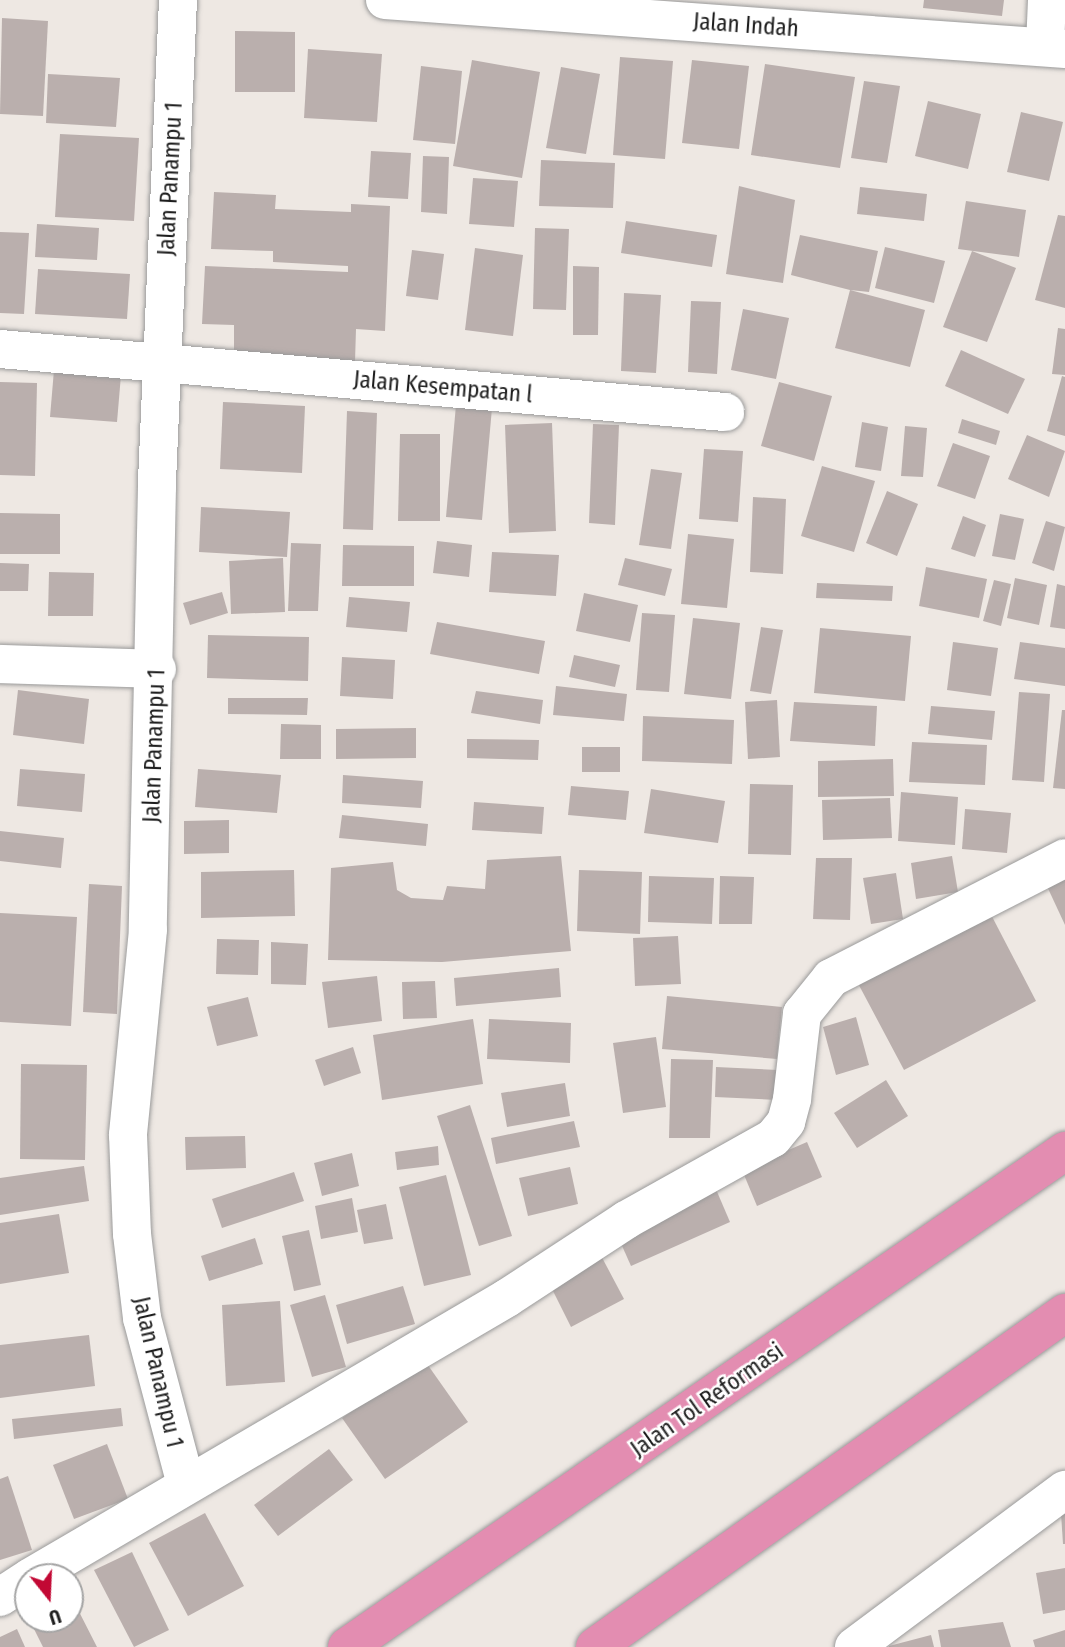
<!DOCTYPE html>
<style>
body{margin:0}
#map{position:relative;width:1065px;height:1647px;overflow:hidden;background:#eee8e3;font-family:"Fira Sans Condensed",sans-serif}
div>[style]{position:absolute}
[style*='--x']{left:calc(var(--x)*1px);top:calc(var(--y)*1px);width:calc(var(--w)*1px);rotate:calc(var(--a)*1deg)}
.building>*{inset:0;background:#baafad}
.roads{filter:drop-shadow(0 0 2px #9a9a9a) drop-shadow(0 0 2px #9a9a9a)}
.minor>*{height:38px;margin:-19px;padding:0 19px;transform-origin:19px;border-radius:19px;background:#fff}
.motorway>*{height:38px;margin:-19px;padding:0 19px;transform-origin:19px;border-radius:19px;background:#e38db1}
span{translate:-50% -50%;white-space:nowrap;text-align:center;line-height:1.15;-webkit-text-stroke:5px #fff;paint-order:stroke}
.street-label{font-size:23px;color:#1d1d1d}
.north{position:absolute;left:14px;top:1563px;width:70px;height:70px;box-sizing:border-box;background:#fff;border:2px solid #a5a5a5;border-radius:50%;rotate:162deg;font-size:19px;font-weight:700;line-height:28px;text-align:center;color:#1d1d1d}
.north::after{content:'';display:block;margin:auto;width:24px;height:32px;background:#c20834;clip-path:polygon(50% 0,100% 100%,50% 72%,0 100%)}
</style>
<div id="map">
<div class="building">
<div style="clip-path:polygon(924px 0,1004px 0,1002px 16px,923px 8px)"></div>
<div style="clip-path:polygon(2px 18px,48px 21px,43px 116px,0 114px)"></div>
<div style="clip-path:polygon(235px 31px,295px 32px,295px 92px,235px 92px)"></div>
<div style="clip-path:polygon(308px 49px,382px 54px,377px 122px,304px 118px)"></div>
<div style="clip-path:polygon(620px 57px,673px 61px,665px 159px,613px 155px)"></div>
<div style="clip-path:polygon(472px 60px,540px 72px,522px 178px,453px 166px)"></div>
<div style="clip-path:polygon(692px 60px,749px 66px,739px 149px,682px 143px)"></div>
<div style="clip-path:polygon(765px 64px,855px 77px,840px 168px,751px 155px)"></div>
<div style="clip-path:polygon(421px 66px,462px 71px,455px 144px,413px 140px)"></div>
<div style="clip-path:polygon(561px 67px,600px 74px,586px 154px,546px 148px)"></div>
<div style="clip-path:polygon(48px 74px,120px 78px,116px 127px,46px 123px)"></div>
<div style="clip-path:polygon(864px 81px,900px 86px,887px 163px,851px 158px)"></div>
<div style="clip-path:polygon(928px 101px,981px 114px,968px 169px,915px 156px)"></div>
<div style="clip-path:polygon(1021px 112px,1063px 122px,1049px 181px,1007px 172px)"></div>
<div style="clip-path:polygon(60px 134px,139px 138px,134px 221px,55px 217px)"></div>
<div style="clip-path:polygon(371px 151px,411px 153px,408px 199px,368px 197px)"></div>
<div style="clip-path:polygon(423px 156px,449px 157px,447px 214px,421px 212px)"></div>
<div style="clip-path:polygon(541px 160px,615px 163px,613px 208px,539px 206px)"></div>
<div style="clip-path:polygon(473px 178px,518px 181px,514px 227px,469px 224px)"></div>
<div style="clip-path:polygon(739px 186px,795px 200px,783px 283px,726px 274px)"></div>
<div style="clip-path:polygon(860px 187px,927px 194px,924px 221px,857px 214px)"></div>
<div style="clip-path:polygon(214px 192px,276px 195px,275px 209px,351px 212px,351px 204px,390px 206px,385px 331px,356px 329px,355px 362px,234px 358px,234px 325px,202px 324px,205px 266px,348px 272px,348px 266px,273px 262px,273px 251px,211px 249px)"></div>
<div style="clip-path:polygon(966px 201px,1026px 210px,1019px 257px,958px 249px)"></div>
<div style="clip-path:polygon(1058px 215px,1065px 216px,1065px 308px,1035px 300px)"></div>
<div style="clip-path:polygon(626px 221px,717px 235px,712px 267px,621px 253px)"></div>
<div style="clip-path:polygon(37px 224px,99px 228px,97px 260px,35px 257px)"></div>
<div style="clip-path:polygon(535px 228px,569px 229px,566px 310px,533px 309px)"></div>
<div style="clip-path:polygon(0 232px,29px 233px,24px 314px,0 313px)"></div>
<div style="clip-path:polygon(800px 235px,878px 251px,869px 292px,850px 290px,925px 310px,910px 367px,835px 348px,850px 290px,791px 275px)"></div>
<div style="clip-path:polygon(885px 247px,945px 261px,934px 303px,875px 288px)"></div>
<div style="clip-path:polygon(475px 248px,523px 255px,513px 336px,465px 330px)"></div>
<div style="clip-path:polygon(412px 250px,444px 254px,438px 300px,406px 296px)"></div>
<div style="clip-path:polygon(972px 251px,1016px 268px,987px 342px,943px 327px)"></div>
<div style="clip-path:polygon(573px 266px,599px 267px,598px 335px,573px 335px)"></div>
<div style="clip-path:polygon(38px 269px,130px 274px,127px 319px,35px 314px)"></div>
<div style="clip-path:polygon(624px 293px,661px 295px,656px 373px,621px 371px)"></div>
<div style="clip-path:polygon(691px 301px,721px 302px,717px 374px,688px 372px)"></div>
<div style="clip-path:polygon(743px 309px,789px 318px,776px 379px,731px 370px)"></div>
<div style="clip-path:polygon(1058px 328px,1065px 329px,1065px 375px,1052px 374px)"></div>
<div style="clip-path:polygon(961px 350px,1025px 379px,1008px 414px,945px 386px)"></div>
<div style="clip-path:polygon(54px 370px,121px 375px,117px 422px,50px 417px)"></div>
<div style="clip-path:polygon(1062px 376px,1065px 377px,1065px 436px,1047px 431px)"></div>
<div style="clip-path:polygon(0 382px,37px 383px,35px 476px,0 475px)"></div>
<div style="clip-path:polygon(779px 382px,832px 396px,814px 461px,761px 446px)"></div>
<div style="clip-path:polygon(223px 402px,305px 406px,302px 473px,220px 469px)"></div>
<div style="clip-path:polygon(456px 405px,492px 408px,482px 520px,446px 517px)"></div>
<div style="clip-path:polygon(347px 411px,377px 413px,373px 530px,343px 529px)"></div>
<div style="clip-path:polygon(962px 419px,1000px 431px,996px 445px,958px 433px)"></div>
<div style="clip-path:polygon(862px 422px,888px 427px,881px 471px,855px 467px)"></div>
<div style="clip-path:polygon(552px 423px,556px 531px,509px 533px,505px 425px)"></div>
<div style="clip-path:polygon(593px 424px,619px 425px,615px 525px,589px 523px)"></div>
<div style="clip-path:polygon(905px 426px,927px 428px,923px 477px,901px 476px)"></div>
<div style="clip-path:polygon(400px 434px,440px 434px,440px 521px,398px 521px)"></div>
<div style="clip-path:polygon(1027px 435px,1065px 451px,1049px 497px,1008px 479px)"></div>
<div style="clip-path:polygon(953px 443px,990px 456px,975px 499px,937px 486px)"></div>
<div style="clip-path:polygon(704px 449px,743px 451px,738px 522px,699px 519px)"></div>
<div style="clip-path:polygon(822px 466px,875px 481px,854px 552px,801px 536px)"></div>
<div style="clip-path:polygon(651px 469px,682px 473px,671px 549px,639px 545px)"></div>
<div style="clip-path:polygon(887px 491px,918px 504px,897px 556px,866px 543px)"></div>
<div style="clip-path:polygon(753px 497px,786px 499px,783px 574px,750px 572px)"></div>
<div style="clip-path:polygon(201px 507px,290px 512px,287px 557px,199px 552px)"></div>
<div style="clip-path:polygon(0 513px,60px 514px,60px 554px,0 554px)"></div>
<div style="clip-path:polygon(1000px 514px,1024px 519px,1015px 560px,992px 556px)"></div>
<div style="clip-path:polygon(963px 516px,986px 525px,975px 557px,951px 549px)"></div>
<div style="clip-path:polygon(1046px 521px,1065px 527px,1054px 571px,1032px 563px)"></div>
<div style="clip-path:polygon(688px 534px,734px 539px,727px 608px,681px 604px)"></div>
<div style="clip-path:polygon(437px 541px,472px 545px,469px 577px,433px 573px)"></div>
<div style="clip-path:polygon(291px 543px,321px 544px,318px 611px,288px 611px)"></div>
<div style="clip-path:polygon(343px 545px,414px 546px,414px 586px,342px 586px)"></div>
<div style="clip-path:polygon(492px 552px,559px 555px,556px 596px,489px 592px)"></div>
<div style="clip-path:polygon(283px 558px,285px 612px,231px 614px,229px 561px)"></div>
<div style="clip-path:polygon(625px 558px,672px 569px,665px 596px,618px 585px)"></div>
<div style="clip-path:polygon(0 563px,29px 564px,28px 591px,0 591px)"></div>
<div style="clip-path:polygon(926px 567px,987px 579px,979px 618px,919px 606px)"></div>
<div style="clip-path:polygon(49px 572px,94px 573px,93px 616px,48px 616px)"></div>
<div style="clip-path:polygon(1015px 578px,1047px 585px,1039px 625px,1007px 618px)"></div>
<div style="clip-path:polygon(994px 580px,1011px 584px,1001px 626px,983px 621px)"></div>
<div style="clip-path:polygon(817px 583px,893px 586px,892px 601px,816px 598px)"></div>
<div style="clip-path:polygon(1057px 584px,1065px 586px,1065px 629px,1050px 627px)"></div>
<div style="clip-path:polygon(222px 592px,228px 613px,190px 625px,183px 603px)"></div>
<div style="clip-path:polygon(584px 593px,638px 605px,630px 642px,576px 631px)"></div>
<div style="clip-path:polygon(349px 597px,410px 602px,407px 632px,346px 627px)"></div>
<div style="clip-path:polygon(642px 613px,675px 615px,669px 692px,636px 690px)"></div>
<div style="clip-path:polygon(693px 618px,740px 623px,731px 699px,684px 694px)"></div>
<div style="clip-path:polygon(437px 622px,545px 641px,539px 674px,430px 654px)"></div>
<div style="clip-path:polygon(761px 627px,783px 630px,771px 694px,750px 691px)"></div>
<div style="clip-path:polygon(820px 628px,911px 636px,905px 701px,814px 693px)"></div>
<div style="clip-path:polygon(208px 635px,309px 637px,308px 681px,207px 678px)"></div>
<div style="clip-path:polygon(953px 642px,998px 648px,991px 696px,947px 690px)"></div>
<div style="clip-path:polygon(1020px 642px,1065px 648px,1065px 686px,1014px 679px)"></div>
<div style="clip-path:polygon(574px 655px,620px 665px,615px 687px,569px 677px)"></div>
<div style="clip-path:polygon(342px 657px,395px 660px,393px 699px,340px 696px)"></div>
<div style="clip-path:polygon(556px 686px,627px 694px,624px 721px,553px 715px)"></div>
<div style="clip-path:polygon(18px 690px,89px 699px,84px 744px,13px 735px)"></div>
<div style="clip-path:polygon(476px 691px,543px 700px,540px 724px,471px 713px)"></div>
<div style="clip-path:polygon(1019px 692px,1050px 694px,1044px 782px,1012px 780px)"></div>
<div style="clip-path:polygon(228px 698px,308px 698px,307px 715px,228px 714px)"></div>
<div style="clip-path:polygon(777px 700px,780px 757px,748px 759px,745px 702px)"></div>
<div style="clip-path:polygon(794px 702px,877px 706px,875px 746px,790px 741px)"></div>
<div style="clip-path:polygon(931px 706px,995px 711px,992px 740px,928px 734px)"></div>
<div style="clip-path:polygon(1062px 710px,1065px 710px,1065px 789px,1053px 788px)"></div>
<div style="clip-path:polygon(643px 716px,734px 720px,732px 764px,642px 761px)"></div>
<div style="clip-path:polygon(281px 724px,321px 725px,321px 759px,280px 759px)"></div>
<div style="clip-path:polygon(416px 728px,416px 758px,336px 759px,336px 729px)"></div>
<div style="clip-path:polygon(467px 739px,539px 740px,538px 760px,467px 758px)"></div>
<div style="clip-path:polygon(912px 742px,987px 745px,985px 785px,909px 782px)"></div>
<div style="clip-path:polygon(582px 747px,620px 747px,620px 772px,582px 772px)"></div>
<div style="clip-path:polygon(893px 759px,894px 796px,818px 797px,818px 761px)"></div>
<div style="clip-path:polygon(20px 769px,85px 774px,82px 812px,17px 806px)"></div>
<div style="clip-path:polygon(198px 769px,281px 775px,277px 813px,195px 807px)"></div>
<div style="clip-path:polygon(343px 775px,423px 781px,421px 808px,342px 803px)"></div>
<div style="clip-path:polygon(750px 784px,793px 785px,791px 855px,748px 854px)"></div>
<div style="clip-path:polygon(571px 786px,629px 791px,626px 820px,568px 815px)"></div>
<div style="clip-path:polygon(651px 789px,725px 801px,718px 843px,644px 833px)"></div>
<div style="clip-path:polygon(901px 792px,958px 797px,955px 845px,898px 841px)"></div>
<div style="clip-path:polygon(890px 798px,892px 838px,823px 840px,822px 800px)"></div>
<div style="clip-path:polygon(474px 802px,544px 807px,542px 834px,472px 830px)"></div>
<div style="clip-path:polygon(965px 809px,1011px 813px,1007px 853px,962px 849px)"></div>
<div style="clip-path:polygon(342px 815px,428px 824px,426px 846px,339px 838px)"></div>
<div style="clip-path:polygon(229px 820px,229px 853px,184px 854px,184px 821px)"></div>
<div style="clip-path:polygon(0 831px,64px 838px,61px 868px,0 861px)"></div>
<div style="clip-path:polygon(561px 856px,571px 951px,442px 962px,328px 960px,331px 868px,393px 862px,397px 890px,411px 898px,443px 900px,447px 886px,485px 889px,487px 860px)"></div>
<div style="clip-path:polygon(952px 856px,958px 892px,916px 899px,911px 863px)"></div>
<div style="clip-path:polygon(816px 858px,852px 858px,850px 920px,813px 919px)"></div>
<div style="clip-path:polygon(294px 870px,295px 916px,201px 918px,201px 872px)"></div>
<div style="clip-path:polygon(579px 870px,642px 872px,640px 934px,577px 931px)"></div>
<div style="clip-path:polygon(1065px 872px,1065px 925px,1045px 882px)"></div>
<div style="clip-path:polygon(896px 873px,903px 919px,871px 924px,863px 878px)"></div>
<div style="clip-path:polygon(649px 876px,714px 878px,712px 924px,648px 922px)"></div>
<div style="clip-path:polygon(720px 876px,754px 877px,752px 924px,719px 924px)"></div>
<div style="clip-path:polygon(89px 884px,122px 886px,117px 1014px,83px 1012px)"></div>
<div style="clip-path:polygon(986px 905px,1036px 1001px,904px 1070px,853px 974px)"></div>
<div style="clip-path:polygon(0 913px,77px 917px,71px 1026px,0 1022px)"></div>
<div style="clip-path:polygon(678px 936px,681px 984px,635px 986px,633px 938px)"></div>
<div style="clip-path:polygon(217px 939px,259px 940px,258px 975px,216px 974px)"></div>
<div style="clip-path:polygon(271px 942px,308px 944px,306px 985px,271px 984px)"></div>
<div style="clip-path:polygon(559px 968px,561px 997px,456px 1006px,454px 978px)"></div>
<div style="clip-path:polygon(377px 976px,382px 1021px,328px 1028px,322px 982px)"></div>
<div style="clip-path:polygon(435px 981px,437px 1018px,403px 1019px,402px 982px)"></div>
<div style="clip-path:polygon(667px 996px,782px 1007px,777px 1059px,662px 1049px)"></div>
<div style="clip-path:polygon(248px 997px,258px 1036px,217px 1046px,207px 1007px)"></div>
<div style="clip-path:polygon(856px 1017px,869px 1065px,836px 1075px,823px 1027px)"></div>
<div style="clip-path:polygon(473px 1019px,483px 1084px,382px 1100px,373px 1035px)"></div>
<div style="clip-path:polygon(489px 1019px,571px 1023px,570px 1063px,487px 1059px)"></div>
<div style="clip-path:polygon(656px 1037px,666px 1107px,623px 1113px,613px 1043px)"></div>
<div style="clip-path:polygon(353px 1047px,361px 1073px,324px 1086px,315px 1060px)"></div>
<div style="clip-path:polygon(671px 1059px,713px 1060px,710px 1138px,669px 1138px)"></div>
<div style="clip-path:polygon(21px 1064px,87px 1065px,85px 1160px,20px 1159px)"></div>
<div style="clip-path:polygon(716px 1067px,778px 1070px,777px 1100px,715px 1097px)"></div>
<div style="clip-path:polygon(886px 1080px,908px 1116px,857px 1148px,834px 1113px)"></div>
<div style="clip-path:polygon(565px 1083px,570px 1116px,507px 1127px,501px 1093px)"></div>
<div style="clip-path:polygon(470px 1105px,512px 1236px,479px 1246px,437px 1116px)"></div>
<div style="clip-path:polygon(574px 1121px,580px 1147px,496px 1164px,491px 1138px)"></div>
<div style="clip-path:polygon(245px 1136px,246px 1168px,186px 1170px,185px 1137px)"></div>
<div style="clip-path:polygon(807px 1142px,822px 1177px,757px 1206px,742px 1170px)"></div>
<div style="clip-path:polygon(438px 1146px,439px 1165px,397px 1170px,395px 1152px)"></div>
<div style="clip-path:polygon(352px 1153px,359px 1186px,322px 1196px,314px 1163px)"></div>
<div style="clip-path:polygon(84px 1166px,89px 1201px,0 1215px,0 1178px)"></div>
<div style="clip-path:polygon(570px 1167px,578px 1204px,528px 1216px,519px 1178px)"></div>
<div style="clip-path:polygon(294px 1172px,304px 1201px,222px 1228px,212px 1199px)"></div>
<div style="clip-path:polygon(446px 1175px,471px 1275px,424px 1286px,399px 1187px)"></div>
<div style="clip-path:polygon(715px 1187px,730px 1222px,631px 1266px,615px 1230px)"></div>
<div style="clip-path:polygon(352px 1198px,358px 1232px,321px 1239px,315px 1206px)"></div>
<div style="clip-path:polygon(386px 1204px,393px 1239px,364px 1244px,357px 1210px)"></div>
<div style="clip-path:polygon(59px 1214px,69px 1273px,0 1284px,0 1223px)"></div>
<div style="clip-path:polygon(309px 1230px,321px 1285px,294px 1291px,282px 1236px)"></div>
<div style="clip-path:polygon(255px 1238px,263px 1264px,209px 1281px,201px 1256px)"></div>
<div style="clip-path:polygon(598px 1250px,624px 1299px,571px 1327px,546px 1277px)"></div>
<div style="clip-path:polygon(403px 1286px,415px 1324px,347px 1344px,336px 1305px)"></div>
<div style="clip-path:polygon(325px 1295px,346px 1367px,312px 1377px,290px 1305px)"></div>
<div style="clip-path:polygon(280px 1301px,285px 1382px,226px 1386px,222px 1305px)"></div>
<div style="clip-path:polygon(89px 1335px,95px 1386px,0 1398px,0 1345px)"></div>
<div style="clip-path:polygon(425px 1361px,468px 1422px,385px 1479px,342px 1418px)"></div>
<div style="clip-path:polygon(121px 1408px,123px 1426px,14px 1439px,12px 1419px)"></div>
<div style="clip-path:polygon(107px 1444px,128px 1499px,74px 1519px,53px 1465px)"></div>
<div style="clip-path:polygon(329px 1449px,353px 1480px,278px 1536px,254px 1505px)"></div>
<div style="clip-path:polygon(8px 1476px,32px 1550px,0 1560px,0 1479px)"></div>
<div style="clip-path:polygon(205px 1513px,244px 1586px,188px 1616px,149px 1543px)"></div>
<div style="clip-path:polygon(1061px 1513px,1065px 1513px,1065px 1544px,1063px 1544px)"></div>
<div style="clip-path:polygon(132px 1552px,169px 1630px,134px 1647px,94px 1570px)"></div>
<div style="clip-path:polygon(1065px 1568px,1065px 1610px,1043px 1614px,1036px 1573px)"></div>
<div style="clip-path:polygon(70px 1594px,97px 1647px,43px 1647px,29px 1619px,70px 1619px)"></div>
<div style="clip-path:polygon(1003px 1622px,1011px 1647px,941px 1647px,938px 1630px)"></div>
<div style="clip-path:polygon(17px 1629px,25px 1647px,0 1647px,0 1637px)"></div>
<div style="clip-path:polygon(1065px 1630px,1065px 1647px,1035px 1647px,1033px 1640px)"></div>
<div style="clip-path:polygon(931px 1635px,934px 1647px,889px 1647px,889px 1646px)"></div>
</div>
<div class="roads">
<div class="minor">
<div style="--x:178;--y:0;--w:486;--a:92.5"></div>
<div style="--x:157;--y:486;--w:444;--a:91.2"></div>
<div style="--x:148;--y:930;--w:206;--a:95.6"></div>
<div style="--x:128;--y:1135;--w:99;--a:87.7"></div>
<div style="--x:132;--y:1234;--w:85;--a:83.2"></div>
<div style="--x:142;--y:1318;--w:172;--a:75.2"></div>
<div style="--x:385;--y:0;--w:682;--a:4.12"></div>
<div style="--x:1045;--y:46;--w:46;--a:-87.5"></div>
<div style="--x:0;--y:349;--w:728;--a:4.97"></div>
<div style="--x:0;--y:664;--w:157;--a:1.8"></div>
<div style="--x:31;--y:1577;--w:552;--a:-30.38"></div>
<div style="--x:507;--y:1298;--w:142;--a:-33.2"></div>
<div style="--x:626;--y:1220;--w:168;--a:-29.2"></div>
<div style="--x:773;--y:1138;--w:21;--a:-51"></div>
<div style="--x:786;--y:1122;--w:24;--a:-75"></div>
<div style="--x:792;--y:1099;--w:86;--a:-83.3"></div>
<div style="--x:802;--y:1014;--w:46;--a:-51.1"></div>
<div style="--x:831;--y:978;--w:263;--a:-27.1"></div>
<div style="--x:0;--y:1597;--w:33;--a:-33"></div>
<div style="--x:854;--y:1647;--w:263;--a:-36.7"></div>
</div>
<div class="motorway">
<div style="--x:347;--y:1647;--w:873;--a:-34.64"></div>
<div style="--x:595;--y:1647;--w:577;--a:-35.4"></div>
</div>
</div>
<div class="street-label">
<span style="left:746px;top:25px;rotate:4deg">Jalan Indah</span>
<span style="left:170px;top:179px;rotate:-87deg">Jalan Panampu 1</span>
<span style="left:443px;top:387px;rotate:5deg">Jalan Kesempatan l</span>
<span style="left:154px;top:746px;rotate:-88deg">Jalan Panampu 1</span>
<span style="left:158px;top:1372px;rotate:77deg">Jalan Panampu 1</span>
<span style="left:707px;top:1400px;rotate:-35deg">Jalan Tol Reformasi</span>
</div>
<div class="north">U</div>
</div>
